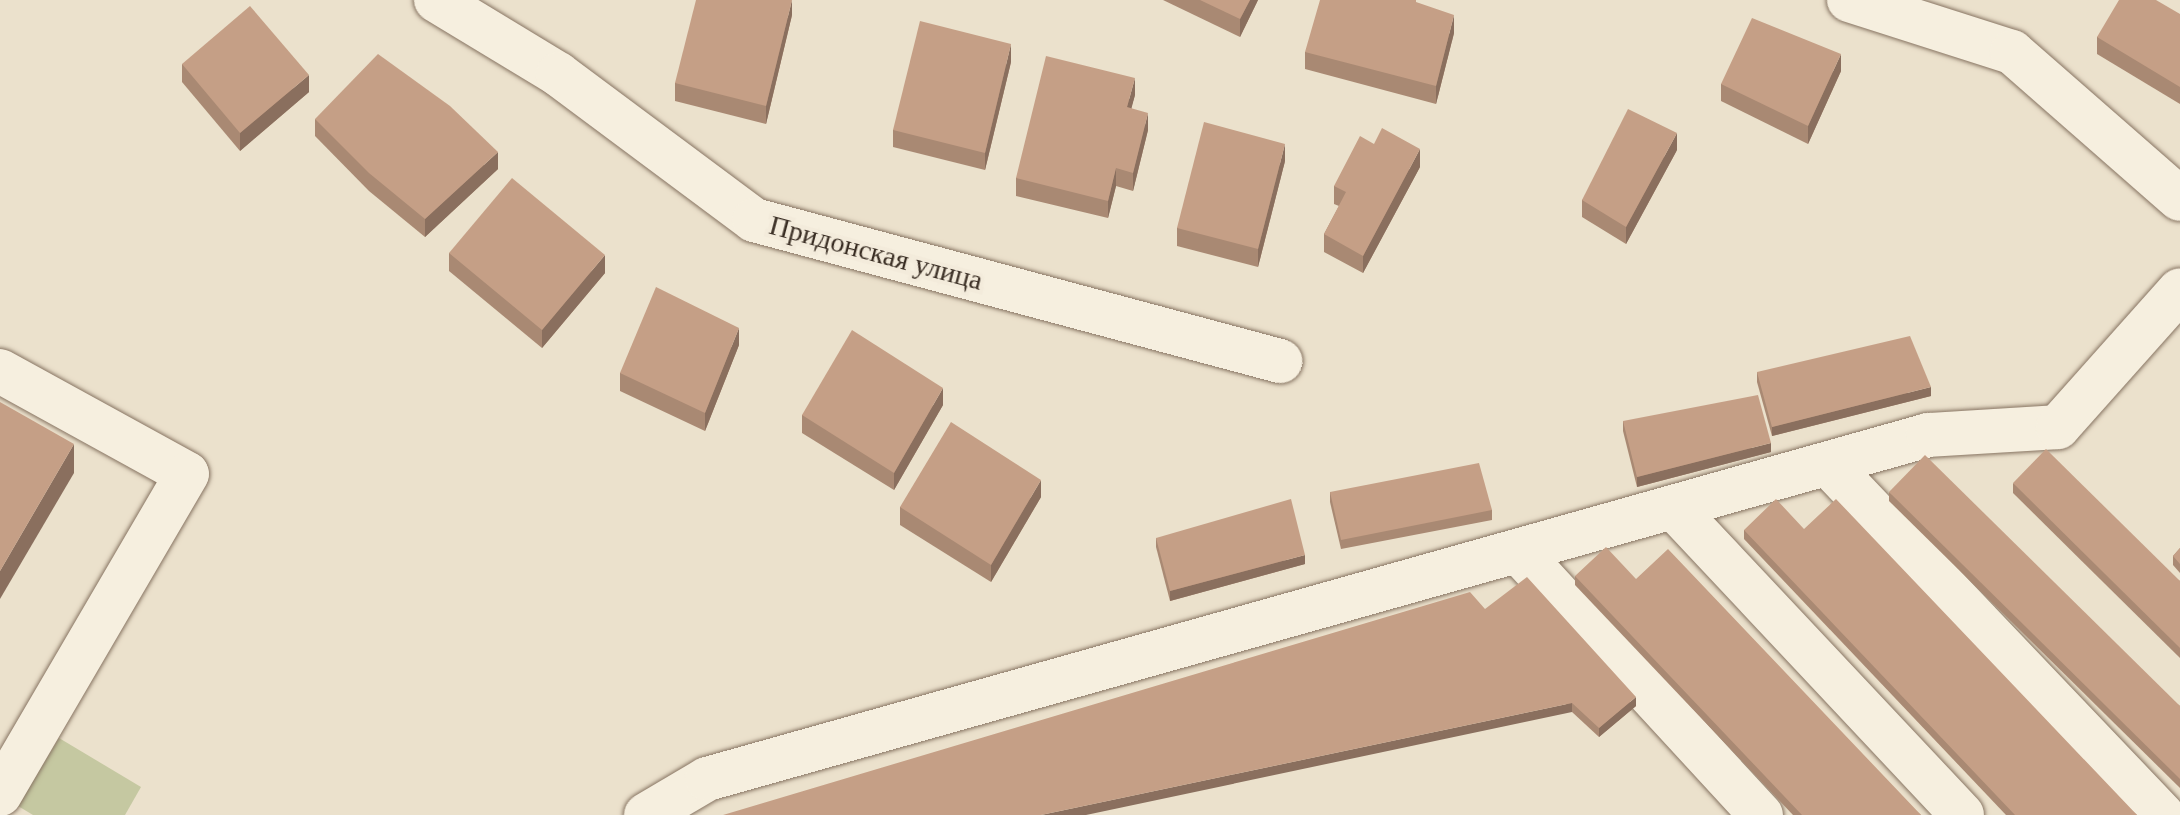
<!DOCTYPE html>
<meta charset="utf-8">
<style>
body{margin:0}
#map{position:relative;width:2180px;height:815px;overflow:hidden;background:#ebe1cc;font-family:Georgia,serif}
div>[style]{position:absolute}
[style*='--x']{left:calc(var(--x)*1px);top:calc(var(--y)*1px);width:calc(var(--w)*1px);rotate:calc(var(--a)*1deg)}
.green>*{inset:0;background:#c5c8a1}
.roads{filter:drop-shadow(0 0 2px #877462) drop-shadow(0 0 2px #877462)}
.minor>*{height:44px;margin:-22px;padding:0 22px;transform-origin:22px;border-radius:22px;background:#f6efdf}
.wall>*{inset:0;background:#a98973}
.shaded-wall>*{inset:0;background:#8a6f5e}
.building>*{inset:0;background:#c59f86}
span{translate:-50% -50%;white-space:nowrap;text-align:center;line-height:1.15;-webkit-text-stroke:8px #f3ebdb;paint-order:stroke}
.street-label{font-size:28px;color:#392d23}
</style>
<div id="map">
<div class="green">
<div style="clip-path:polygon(59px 738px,141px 787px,125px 815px,33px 815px,18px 806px)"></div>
</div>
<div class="roads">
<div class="minor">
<div style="--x:436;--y:0;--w:143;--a:31.2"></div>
<div style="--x:558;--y:74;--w:244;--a:36.7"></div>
<div style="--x:754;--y:220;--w:545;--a:15.01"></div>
<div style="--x:1849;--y:0;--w:171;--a:17.7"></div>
<div style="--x:2012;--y:52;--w:223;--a:41.2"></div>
<div style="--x:0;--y:371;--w:213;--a:28.8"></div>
<div style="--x:187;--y:474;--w:371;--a:120.3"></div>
<div style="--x:1828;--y:464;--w:485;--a:46.4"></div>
<div style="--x:1673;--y:507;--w:422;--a:46.8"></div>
<div style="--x:1518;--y:551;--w:359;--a:47.4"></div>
<div style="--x:646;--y:815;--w:71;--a:-30.5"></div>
<div style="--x:707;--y:779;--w:1269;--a:-15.73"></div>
<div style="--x:1928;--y:435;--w:130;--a:-3.5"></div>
<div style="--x:2058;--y:427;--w:183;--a:-48.3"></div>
</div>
</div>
<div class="wall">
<div style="clip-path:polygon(1163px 0,1258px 0,1240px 37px)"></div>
<div style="clip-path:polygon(2180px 14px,2180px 104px,2097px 54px,2097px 37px)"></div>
<div style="clip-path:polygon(792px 15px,766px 124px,675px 101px,675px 83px)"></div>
<div style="clip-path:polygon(1454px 33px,1436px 104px,1305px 69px,1305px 52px)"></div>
<div style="clip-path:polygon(1011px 62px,985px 170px,893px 147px,893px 130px)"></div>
<div style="clip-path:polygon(182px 64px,309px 92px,240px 151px,182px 82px)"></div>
<div style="clip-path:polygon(1841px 71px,1808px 144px,1721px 101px,1721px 84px)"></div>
<div style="clip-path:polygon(1135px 95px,1131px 108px,1148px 130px,1133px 191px,1116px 186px,1108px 218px,1016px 196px,1016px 178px)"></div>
<div style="clip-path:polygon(315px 119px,498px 169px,425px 237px,369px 191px,315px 136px)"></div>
<div style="clip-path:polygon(1677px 150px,1626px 244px,1582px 217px,1582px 200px)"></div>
<div style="clip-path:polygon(1285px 161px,1258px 267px,1177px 246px,1177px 228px)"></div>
<div style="clip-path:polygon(1420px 167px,1363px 273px,1324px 252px,1324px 234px,1339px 206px,1334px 204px,1334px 186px)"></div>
<div style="clip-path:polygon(449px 253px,605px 273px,542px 348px,449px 271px)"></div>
<div style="clip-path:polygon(739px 345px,705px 431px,620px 391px,620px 373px)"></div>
<div style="clip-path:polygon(1757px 372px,1931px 396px,1772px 436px,1757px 382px)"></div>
<div style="clip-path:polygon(943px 405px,894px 490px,802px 433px,802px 415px)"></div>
<div style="clip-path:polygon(1623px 421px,1771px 452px,1637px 487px,1623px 431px)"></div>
<div style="clip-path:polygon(2013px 483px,2180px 581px,2180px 658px,2013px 493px)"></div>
<div style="clip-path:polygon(1330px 492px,1492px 510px,1492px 520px,1341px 549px,1330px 502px)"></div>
<div style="clip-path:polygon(1889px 492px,2180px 706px,2180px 788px,1889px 501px)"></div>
<div style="clip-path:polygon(1041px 497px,991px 582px,900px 525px,900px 507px)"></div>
<div style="clip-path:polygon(1804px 529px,2137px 815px,2006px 815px,1744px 539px,1744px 530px)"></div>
<div style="clip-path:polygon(1156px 538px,1305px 564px,1170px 601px,1156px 547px)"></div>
<div style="clip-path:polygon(2180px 548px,2180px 573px,2173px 565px,2173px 556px)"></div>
<div style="clip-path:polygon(1575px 576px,1636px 579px,1921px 815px,1793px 815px,1575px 585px)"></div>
<div style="clip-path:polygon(1485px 609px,1636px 706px,1599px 737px,1572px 712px)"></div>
</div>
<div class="shaded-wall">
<div style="clip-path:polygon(792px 0,792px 15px,766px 124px,766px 106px)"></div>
<div style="clip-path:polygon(1250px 0,1258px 0,1240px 37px,1240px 19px)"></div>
<div style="clip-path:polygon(1454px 15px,1454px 33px,1436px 104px,1436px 86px)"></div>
<div style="clip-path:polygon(1011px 44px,1011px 62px,985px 170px,985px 153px)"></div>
<div style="clip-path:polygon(1841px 54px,1841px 71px,1808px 144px,1808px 126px)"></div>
<div style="clip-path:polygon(309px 75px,309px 92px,240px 151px,240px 133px)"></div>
<div style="clip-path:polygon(1135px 78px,1135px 95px,1127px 125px,1127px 107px)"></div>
<div style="clip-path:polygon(1148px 113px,1148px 130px,1133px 191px,1133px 173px)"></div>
<div style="clip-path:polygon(1677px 133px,1677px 150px,1626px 244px,1626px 227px)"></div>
<div style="clip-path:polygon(1285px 144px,1285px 161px,1258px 267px,1258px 249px)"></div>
<div style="clip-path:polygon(1420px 149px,1420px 167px,1363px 273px,1363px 256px)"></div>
<div style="clip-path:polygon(498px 152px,498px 169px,425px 237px,425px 219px)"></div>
<div style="clip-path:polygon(1116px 168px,1116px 186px,1108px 218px,1108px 201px)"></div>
<div style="clip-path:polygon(605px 255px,605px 273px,542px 348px,542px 330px)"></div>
<div style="clip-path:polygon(739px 328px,739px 345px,705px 431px,705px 413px)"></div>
<div style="clip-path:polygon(1931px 387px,1931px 396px,1772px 436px,1772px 427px)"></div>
<div style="clip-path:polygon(943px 388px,943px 405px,894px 490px,894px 473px)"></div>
<div style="clip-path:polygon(1771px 443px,1771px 452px,1637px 487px,1637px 477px)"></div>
<div style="clip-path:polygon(74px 444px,74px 473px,0 599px,0 571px)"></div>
<div style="clip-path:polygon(1041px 480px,1041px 497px,991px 582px,991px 565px)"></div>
<div style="clip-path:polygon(1305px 555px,1305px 564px,1170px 601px,1170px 591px)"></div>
<div style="clip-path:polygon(1636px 697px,1636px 706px,1599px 737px,1599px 728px)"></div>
<div style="clip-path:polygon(1572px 703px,1572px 712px,1086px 815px,1041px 815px)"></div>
</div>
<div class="building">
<div style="clip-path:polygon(696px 0,792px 0,766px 106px,675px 83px)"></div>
<div style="clip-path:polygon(1200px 0,1250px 0,1240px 19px)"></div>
<div style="clip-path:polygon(1320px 0,1416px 0,1416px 2px,1454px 15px,1436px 86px,1305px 52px)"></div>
<div style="clip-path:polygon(2119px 0,2156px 0,2180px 14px,2180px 87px,2097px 37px)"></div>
<div style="clip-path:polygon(250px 6px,309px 75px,240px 133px,182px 64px)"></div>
<div style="clip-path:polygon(1752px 18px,1841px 54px,1808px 126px,1721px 84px)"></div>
<div style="clip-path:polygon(920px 21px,1011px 44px,985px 153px,893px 130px)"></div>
<div style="clip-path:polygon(378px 54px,450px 106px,498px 152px,425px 219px,369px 173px,315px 119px)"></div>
<div style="clip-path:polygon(1046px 56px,1135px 78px,1127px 107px,1148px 113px,1133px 173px,1116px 168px,1108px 201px,1016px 178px)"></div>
<div style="clip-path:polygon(1628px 109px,1677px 133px,1626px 227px,1582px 200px)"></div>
<div style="clip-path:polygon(1204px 122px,1285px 144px,1258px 249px,1177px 228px)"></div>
<div style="clip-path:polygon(1382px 128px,1420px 149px,1363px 256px,1324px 234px,1346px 192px,1334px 186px,1360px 136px,1374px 144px)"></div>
<div style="clip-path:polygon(512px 178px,605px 255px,542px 330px,449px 253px)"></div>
<div style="clip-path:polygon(656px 287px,739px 328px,705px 413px,620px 373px)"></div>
<div style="clip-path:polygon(852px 330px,943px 388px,894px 473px,802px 415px)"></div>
<div style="clip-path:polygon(1910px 336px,1931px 387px,1772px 427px,1757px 372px)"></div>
<div style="clip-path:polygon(1758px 395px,1771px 443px,1637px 477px,1623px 421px)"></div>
<div style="clip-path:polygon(0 402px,74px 444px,0 571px)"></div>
<div style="clip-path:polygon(951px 422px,1041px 480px,991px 565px,900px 507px)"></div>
<div style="clip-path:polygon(2046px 449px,2180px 581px,2180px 648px,2013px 483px)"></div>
<div style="clip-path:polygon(1925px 455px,2180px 706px,2180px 779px,1889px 492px)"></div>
<div style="clip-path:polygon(1479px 463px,1492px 510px,1341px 540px,1330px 492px)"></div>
<div style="clip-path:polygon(1291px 499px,1305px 555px,1170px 591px,1156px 538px)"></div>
<div style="clip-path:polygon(1776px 499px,1804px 529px,1836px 499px,2137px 815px,2015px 815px,1744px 530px)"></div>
<div style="clip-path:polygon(1606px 547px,1636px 579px,1668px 549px,1921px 815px,1802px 815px,1575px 576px)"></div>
<div style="clip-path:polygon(2180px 548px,2180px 564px,2173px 556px)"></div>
<div style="clip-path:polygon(1527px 577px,1636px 697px,1599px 728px,1572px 703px,1041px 815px,723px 815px,1470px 592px,1485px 609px)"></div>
</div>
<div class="street-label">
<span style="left:876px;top:253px;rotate:15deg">Придонская улица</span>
</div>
</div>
